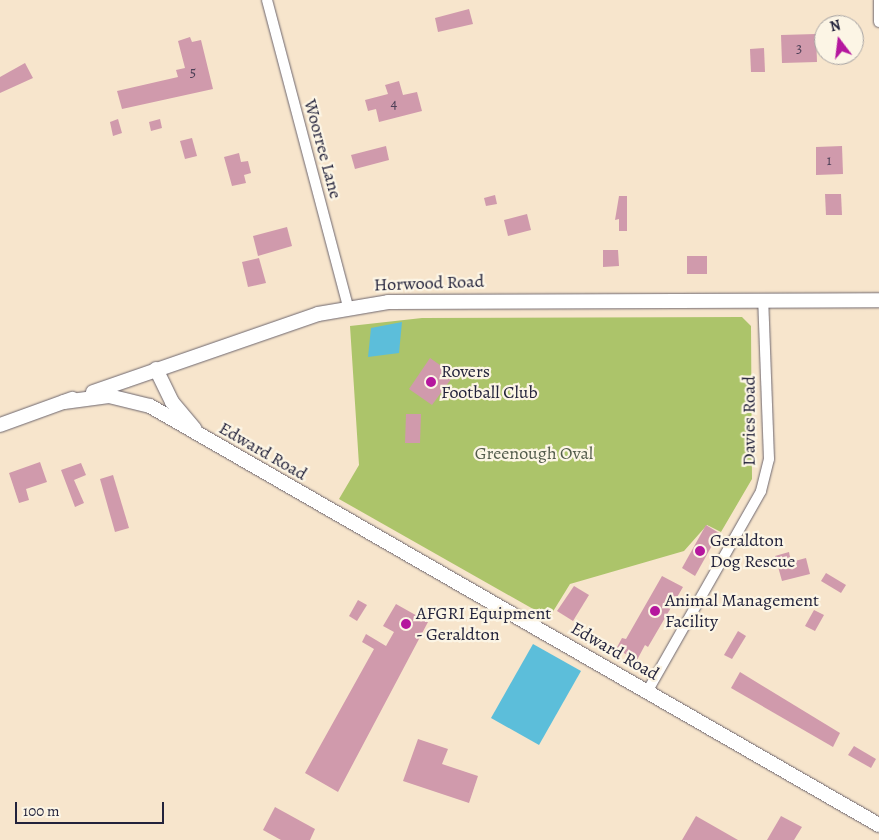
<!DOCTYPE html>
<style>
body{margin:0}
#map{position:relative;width:879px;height:840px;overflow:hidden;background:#f7e5cc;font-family:Alegreya,serif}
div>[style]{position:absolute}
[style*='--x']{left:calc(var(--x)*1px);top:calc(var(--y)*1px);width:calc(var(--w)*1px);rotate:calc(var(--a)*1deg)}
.green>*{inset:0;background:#acc46a}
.water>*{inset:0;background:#5cbeda}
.building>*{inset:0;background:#d09aac}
.roads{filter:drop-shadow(0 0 1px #6d666e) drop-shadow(0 0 1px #6d666e)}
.street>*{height:10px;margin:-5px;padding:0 5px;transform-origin:5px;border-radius:5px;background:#fff}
.secondary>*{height:14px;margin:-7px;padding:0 7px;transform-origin:7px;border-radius:7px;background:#fff}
.dots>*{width:14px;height:14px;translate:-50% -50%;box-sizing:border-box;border:2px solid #fcf5e5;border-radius:50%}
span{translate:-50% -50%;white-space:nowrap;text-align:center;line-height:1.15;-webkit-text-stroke:4.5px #fcf5e5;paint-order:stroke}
.number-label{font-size:15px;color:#4e4057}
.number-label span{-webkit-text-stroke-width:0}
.street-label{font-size:18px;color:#22223b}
.poi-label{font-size:18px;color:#22223b}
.left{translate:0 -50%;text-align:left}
.park-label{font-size:18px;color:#525b4b}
.north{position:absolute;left:814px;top:15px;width:50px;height:50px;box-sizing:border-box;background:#fcf5e5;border:1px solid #a5a1a1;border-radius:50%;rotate:345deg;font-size:14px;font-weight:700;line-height:20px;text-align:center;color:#22223b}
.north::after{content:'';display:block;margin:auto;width:18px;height:22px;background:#b5179e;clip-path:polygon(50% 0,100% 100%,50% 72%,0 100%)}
.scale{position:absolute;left:15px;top:802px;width:149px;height:22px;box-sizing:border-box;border:2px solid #22223b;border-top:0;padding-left:6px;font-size:15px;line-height:18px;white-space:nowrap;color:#22223b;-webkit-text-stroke:4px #fcf5e5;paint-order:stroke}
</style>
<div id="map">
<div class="green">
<div style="clip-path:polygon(742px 317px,751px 326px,752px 479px,721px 532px,707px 525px,684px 551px,570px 584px,549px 618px,339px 499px,359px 465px,350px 326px,422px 318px)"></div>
</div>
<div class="water">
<div style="clip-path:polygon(402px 322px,399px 353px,368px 357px,371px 328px)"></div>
<div style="clip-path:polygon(533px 644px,581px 671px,539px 745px,491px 718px)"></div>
</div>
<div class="building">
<div style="clip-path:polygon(469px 9px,473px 24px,438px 32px,435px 18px)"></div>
<div style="clip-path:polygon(816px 34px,817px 62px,782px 63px,781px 35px)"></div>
<div style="clip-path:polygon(190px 37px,192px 42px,201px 40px,213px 89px,122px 109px,117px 91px,178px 77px,176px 70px,185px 68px,178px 41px)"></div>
<div style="clip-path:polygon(764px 48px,765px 72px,751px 72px,750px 49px)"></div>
<div style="clip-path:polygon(25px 63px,33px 78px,0 93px,0 77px)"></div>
<div style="clip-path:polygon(399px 81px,403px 95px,417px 92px,422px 111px,379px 122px,376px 109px,368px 111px,365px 100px,388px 94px,385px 85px)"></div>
<div style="clip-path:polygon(118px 119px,122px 133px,113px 136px,110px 122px)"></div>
<div style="clip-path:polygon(160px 119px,162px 128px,151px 131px,149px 122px)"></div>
<div style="clip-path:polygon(192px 138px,197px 156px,185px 159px,180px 141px)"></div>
<div style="clip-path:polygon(386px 146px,389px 160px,355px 169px,351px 155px)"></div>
<div style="clip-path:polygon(842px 146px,843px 174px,816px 175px,816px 147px)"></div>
<div style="clip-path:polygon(239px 153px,241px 162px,248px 161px,251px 173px,244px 175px,246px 183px,232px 186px,224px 157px)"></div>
<div style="clip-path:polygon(825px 194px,841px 194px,842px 215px,826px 215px)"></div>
<div style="clip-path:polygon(495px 195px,497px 204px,486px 206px,484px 198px)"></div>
<div style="clip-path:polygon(619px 196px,627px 196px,627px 231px,619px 231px,619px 219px,615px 220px)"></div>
<div style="clip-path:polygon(527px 214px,531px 230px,508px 236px,504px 220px)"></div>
<div style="clip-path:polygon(287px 227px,292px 246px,258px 256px,253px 236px)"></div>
<div style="clip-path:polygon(603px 250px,618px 250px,619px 266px,603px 267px)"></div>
<div style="clip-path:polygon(687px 256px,707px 256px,707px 274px,687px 274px)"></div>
<div style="clip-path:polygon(259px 258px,266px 283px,248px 287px,242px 262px)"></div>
<div style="clip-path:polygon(430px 358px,454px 375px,432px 405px,409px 389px)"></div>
<div style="clip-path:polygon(406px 414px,421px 414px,420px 443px,405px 443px)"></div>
<div style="clip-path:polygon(40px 462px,47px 482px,26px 489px,29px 500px,19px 503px,9px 473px)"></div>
<div style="clip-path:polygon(81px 463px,86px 475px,74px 480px,84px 503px,75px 507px,61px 470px)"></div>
<div style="clip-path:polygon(113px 475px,129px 528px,115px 532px,100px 479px)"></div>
<div style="clip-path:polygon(706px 525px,719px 533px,695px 576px,682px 568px)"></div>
<div style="clip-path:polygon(789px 552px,791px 562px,806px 558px,810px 574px,782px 581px,775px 556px)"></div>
<div style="clip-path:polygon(826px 573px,846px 585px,841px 593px,821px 581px)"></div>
<div style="clip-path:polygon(662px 576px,683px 587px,648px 647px,645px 645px,637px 660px,616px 649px,622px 638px,626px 639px)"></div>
<div style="clip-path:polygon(574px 586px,589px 595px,573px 621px,557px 611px)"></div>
<div style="clip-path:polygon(358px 600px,367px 605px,357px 621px,349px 616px)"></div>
<div style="clip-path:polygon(396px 604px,428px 622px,338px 792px,305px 773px,374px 649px,362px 642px,366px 634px,386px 646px,394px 632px,383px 626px)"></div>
<div style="clip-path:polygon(814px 610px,824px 615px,815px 631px,805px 626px)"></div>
<div style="clip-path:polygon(738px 631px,746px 636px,732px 659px,724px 655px)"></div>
<div style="clip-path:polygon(740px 672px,840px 733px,833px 747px,731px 688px)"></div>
<div style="clip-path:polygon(418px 739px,448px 749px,442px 764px,478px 776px,469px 803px,403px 781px)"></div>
<div style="clip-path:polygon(854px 746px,876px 759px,871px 768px,848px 755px)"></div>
<div style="clip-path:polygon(275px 807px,315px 829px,310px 840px,281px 840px,263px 830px)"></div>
<div style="clip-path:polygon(696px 816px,738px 840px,682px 840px)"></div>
<div style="clip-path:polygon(781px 816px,802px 827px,794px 840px,767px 840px)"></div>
</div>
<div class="roads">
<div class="street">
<div style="--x:267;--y:0;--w:317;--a:75.2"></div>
<div style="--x:879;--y:0;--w:22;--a:90"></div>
<div style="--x:647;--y:692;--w:231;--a:-60.4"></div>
<div style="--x:761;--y:491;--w:33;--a:-76"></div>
<div style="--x:769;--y:459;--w:160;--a:-92.1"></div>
</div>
<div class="secondary">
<div style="--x:156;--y:369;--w:37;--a:64"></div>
<div style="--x:172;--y:402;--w:35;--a:50"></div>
<div style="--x:93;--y:392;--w:238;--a:-19.1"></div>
<div style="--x:318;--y:314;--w:71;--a:-9.7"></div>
<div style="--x:388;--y:302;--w:491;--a:-0.2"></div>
<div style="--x:64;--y:402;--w:45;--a:-7.6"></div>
<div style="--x:109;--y:396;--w:42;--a:13.7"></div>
<div style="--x:150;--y:406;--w:841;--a:29.89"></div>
<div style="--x:0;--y:425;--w:77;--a:-19.9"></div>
</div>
</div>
<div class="dots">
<div style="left:431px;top:382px;background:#b5179e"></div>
<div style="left:700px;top:551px;background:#b5179e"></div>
<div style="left:655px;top:611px;background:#b5179e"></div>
<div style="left:406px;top:624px;background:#b5179e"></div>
</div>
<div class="number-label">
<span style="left:799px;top:49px">3</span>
<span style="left:193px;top:73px">5</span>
<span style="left:394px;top:104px">4</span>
<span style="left:829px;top:161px">1</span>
</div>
<div class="street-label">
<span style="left:323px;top:149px;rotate:75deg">Woorree Lane</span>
<span style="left:429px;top:283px;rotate:-2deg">Horwood Road</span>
<span style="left:749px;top:421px;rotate:-90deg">Davies Road</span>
<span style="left:263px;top:451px;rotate:30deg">Edward Road</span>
<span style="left:615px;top:651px;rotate:30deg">Edward Road</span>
</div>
<div class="poi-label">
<span class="left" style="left:441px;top:382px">Rovers<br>Football Club</span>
<span class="left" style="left:710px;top:551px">Geraldton<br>Dog Rescue</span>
<span class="left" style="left:665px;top:611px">Animal Management<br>Facility</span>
<span class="left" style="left:416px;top:624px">AFGRI Equipment<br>- Geraldton</span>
</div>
<div class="park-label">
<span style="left:534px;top:453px">Greenough Oval</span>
</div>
<div class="north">N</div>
<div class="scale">100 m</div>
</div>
